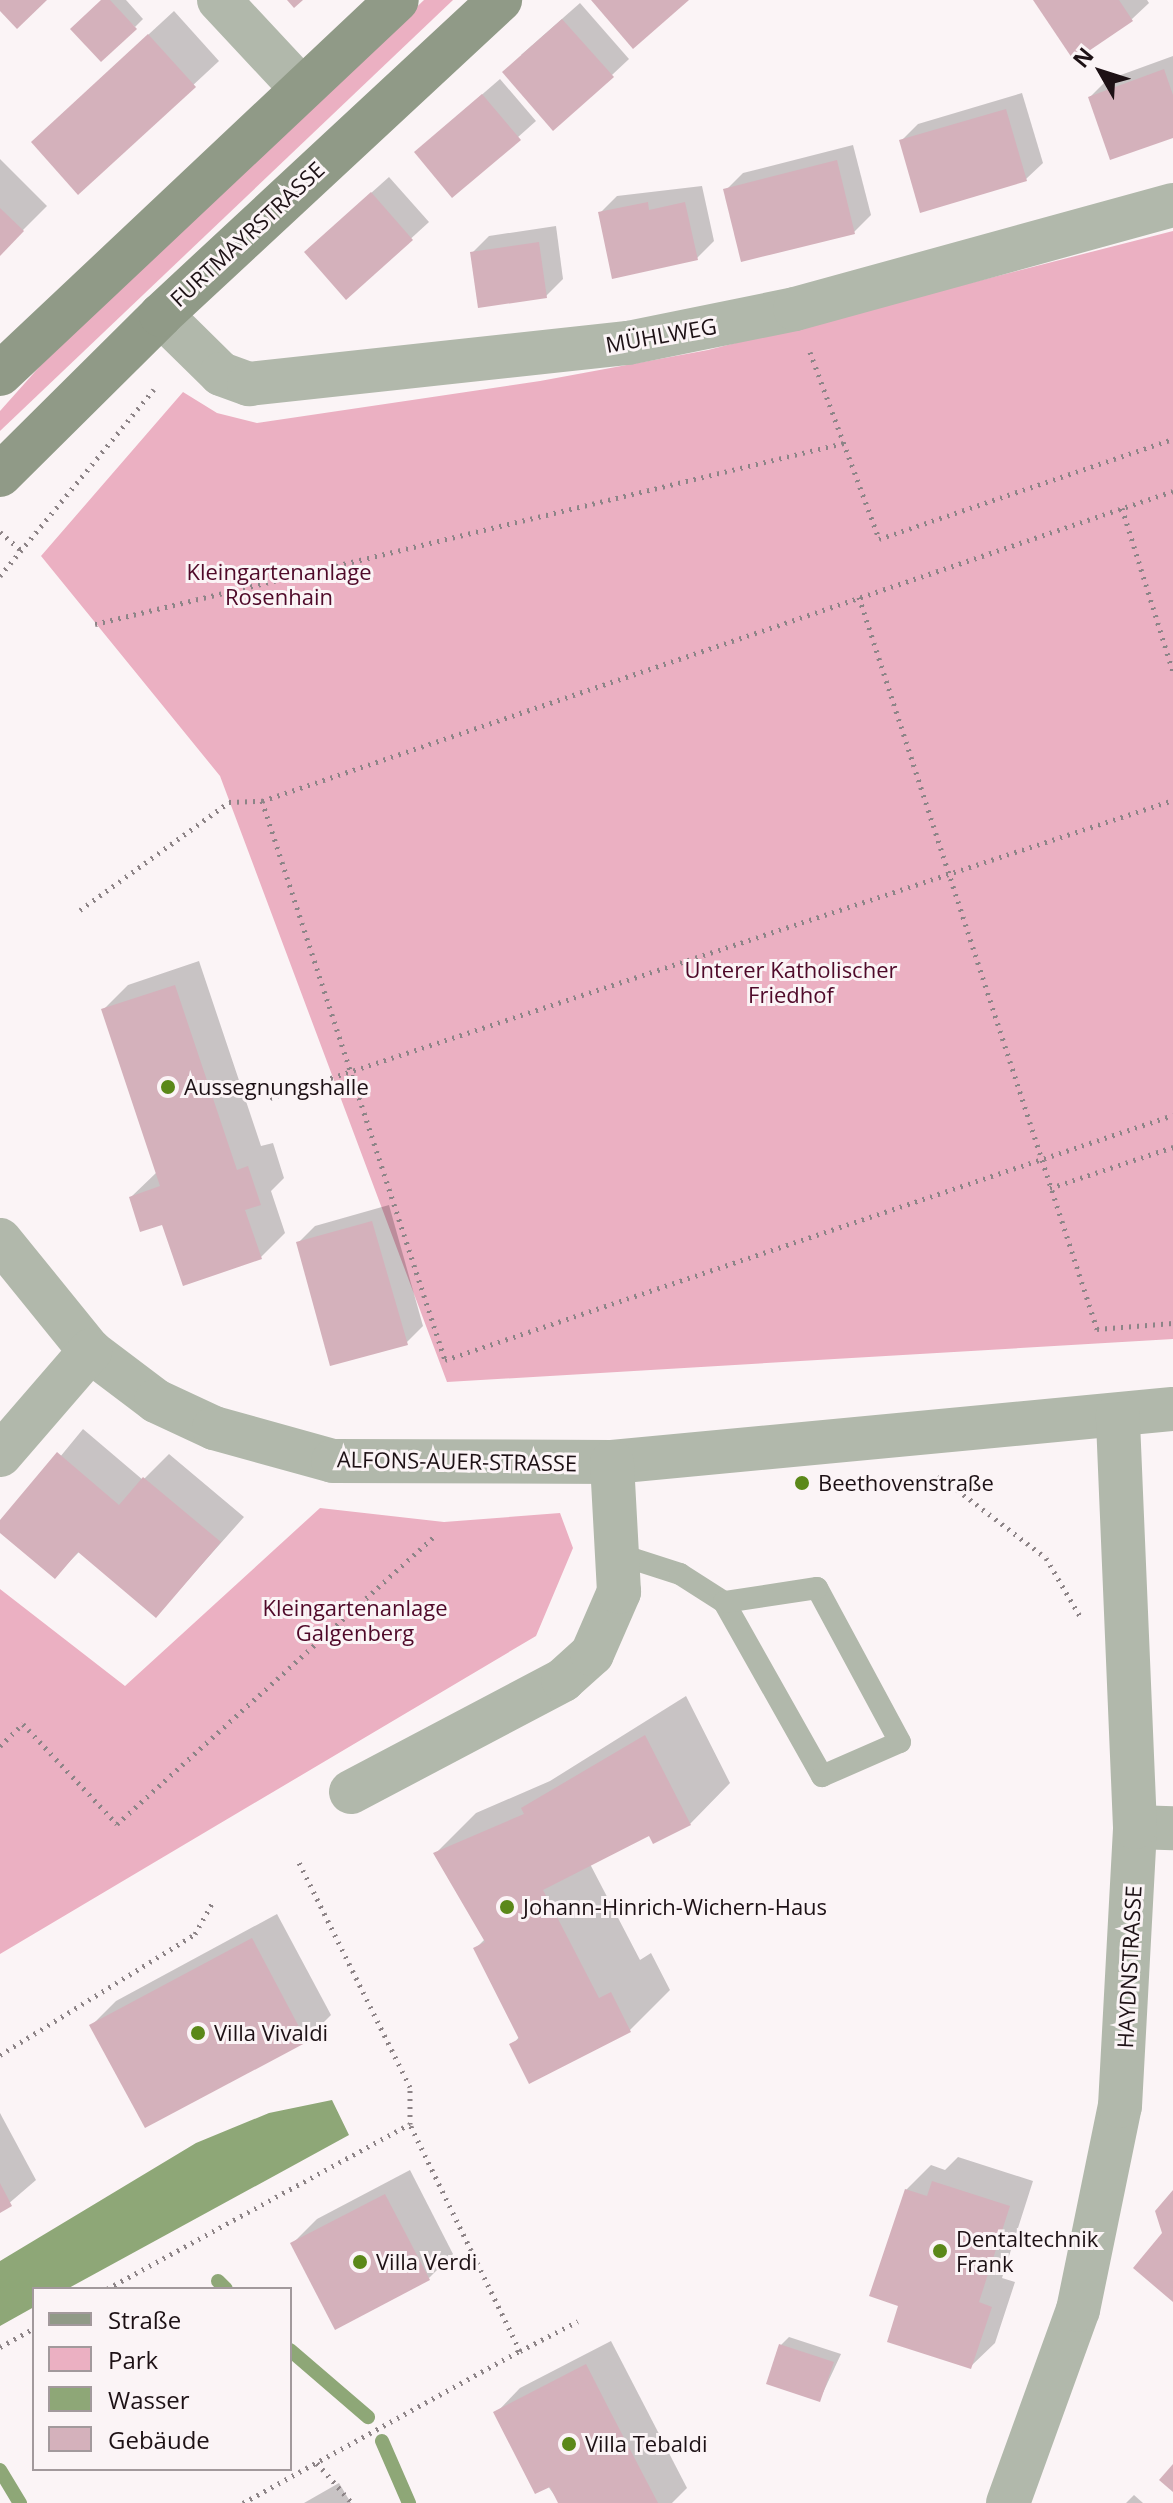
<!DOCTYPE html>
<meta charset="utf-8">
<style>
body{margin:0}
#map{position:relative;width:1173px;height:2503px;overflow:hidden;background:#fbf4f6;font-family:"Open Sans",sans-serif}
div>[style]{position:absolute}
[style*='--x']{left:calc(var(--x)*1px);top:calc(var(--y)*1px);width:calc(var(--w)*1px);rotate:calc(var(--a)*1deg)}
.green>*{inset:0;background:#ebb0c2}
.water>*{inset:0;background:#8ea777}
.shadow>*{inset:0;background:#0003}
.stream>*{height:14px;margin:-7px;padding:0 7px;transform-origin:7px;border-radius:7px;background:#8ea777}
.building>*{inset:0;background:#d4b1bb}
.path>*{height:5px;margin-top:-2.5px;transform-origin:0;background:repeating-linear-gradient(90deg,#8d8487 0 2px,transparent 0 8px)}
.service>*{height:22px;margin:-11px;padding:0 11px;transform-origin:11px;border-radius:11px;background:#b1b8ab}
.minor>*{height:44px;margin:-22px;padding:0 22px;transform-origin:22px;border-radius:22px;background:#b1b8ab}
.secondary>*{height:44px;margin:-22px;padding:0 22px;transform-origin:22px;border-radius:22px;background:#909a87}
.dots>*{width:22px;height:22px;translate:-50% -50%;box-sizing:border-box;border:4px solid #fbf4f6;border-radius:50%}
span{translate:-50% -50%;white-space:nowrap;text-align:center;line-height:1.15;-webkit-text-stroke:6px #fbf4f6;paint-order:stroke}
.street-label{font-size:22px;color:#1d1115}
.park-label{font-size:22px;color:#4f0929}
.poi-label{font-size:22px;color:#1d1115}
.left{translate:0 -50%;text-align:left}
.legend{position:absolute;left:32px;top:2287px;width:260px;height:184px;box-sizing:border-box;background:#fbf4f6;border:2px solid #a2999c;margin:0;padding:10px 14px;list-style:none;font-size:24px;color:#1d1115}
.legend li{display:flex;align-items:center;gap:16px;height:40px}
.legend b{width:40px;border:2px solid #a2999c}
.north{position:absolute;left:1061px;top:32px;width:80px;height:80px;-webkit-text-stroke:6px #fbf4f6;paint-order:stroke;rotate:309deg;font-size:22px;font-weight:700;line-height:32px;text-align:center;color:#1d1115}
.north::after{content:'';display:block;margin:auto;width:28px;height:36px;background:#1d1115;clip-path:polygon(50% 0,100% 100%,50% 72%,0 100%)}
</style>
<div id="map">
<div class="green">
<div style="clip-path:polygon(424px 0,453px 0,0 431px,0 411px,41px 365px)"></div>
<div style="clip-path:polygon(1173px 231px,1173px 1339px,447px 1382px,220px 776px,41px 556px,183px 392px,217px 413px,257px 423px,540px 381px,708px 350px)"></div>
<div style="clip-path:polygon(320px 1508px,444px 1522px,560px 1513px,573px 1548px,536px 1636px,0 1954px,0 1589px,125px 1686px)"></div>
</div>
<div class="water">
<div style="clip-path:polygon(332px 2100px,349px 2135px,67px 2289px,34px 2289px,34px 2307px,0 2326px,0 2261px,196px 2143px,269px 2113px)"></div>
</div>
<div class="shadow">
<div style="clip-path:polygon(104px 0,126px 0,143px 19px,135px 27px)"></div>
<div style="clip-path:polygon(1035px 0,1147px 0,1149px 3px,1132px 19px)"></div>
<div style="clip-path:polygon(580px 3px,629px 59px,612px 75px,521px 55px)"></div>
<div style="clip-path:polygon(174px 11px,219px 61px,78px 192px,58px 118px)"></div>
<div style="clip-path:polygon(1173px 56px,1173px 136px,1090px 97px,1107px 80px)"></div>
<div style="clip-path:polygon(500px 79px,536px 121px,453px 195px,434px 136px)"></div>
<div style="clip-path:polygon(1022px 93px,1043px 163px,1026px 179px,901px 141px,918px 124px)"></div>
<div style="clip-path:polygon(853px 145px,871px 215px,854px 232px,726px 190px,743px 173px)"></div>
<div style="clip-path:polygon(0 159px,47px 206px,0 253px)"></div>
<div style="clip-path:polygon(389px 177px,429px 222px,347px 297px,324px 235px)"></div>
<div style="clip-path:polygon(702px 186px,714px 241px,697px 258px,600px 213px,617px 196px)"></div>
<div style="clip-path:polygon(556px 226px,563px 279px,546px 296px,472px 253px,489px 236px)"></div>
<div style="clip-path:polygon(199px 961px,261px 1146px,273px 1143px,284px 1178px,271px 1191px,285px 1233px,261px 1257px,163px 1222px,131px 1197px,157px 1172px,103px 1010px,128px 985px)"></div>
<div style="clip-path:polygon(389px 1205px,423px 1326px,406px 1343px,298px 1243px,315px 1226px)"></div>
<div style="clip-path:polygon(83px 1429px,143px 1480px,169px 1454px,244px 1517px,156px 1616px,80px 1551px,55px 1576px,0 1530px)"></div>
<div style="clip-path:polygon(686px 1696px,730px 1783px,690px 1824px,650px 1833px,590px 1864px,640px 1960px,651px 1953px,670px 1990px,630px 2030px,512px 2045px,520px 2036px,475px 1949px,485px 1939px,436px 1853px,476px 1813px,550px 1781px)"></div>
<div style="clip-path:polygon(277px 1914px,331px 2015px,306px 2040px,146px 2126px,92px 2025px,116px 2001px)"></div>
<div style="clip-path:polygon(0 2113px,36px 2180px,0 2211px)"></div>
<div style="clip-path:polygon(958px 2157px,1033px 2181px,1002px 2278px,1015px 2282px,995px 2343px,970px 2367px,901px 2304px,906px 2190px,931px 2165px,945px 2170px)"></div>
<div style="clip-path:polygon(410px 2170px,453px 2254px,429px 2278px,292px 2244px,317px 2219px)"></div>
<div style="clip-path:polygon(789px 2337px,841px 2354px,820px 2399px,781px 2345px)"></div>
<div style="clip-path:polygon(611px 2341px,687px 2488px,672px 2503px,560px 2503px,496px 2413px,520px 2388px)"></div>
<div style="clip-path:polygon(339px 2483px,351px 2503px,304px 2503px)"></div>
<div style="clip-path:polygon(1134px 2495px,1143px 2503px,1126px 2503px)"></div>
</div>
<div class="stream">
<div style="--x:218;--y:2281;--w:11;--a:45"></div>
<div style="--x:290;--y:2350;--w:103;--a:40.7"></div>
<div style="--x:382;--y:2441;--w:68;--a:66.5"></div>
<div style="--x:0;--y:2470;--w:39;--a:59"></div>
</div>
<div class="building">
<div style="clip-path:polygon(0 0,47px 0,17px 29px,0 11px)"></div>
<div style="clip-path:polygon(101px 0,110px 0,137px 29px,101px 62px,70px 29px)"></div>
<div style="clip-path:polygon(287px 0,303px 0,294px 8px)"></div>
<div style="clip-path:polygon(591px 0,689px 0,633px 49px)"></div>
<div style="clip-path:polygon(1033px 0,1119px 0,1133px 21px,1074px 61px)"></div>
<div style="clip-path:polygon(562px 19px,614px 77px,553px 131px,502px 72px)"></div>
<div style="clip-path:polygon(148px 34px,196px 87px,78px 195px,31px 142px)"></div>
<div style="clip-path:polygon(1164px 69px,1173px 95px,1173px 138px,1110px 160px,1088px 97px)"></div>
<div style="clip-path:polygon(482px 94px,521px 140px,452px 198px,414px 152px)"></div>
<div style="clip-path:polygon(1006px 109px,1027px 181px,920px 213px,899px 140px)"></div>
<div style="clip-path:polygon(837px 160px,855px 234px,741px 262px,723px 189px)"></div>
<div style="clip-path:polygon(371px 192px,413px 240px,346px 300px,304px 252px)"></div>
<div style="clip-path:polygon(648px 202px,649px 210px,685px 202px,698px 260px,612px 279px,598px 212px)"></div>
<div style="clip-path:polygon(0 208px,24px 231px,0 256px)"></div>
<div style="clip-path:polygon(539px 242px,547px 298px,478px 308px,470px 252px)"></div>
<div style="clip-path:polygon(175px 985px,237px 1170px,248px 1166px,261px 1205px,245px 1210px,262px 1259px,183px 1286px,162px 1225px,140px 1232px,129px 1197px,160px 1186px,101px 1009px)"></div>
<div style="clip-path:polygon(372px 1221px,408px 1345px,330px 1366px,296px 1242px)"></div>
<div style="clip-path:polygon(57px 1452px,119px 1505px,143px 1477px,221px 1542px,156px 1618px,78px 1552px,55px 1579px,0 1533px,0 1520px)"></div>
<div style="clip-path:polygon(645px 1735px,691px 1825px,653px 1844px,649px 1836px,543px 1890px,599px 1998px,611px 1992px,631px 2032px,529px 2084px,509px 2044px,519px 2039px,473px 1948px,485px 1942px,433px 1853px,524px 1814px,521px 1808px)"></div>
<div style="clip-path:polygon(252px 1938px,307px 2042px,145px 2128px,89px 2025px)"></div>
<div style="clip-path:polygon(932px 2181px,1010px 2206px,979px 2302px,992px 2307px,971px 2369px,887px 2342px,898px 2306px,869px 2296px,905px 2189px,927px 2196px)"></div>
<div style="clip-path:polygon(0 2183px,12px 2206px,0 2213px)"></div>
<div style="clip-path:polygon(1173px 2190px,1173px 2302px,1133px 2268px,1162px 2233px,1155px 2211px)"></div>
<div style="clip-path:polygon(385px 2194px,430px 2280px,335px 2330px,290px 2243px)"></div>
<div style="clip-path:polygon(779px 2344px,834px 2362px,820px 2402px,766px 2384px)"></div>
<div style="clip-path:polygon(586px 2364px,610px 2411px,658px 2503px,558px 2503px,550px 2487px,535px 2494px,493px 2412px)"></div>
<div style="clip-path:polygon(1173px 2464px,1173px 2492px,1159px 2480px)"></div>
</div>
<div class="path">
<div style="--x:810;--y:352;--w:199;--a:69.7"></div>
<div style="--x:879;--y:539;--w:311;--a:-18.8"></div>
<div style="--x:1173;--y:491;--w:962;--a:161.21"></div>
<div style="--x:262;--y:801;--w:588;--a:71.87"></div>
<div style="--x:445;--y:1360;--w:768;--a:-18.6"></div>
<div style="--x:1122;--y:508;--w:172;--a:72.7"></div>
<div style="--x:0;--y:532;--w:30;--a:41"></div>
<div style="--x:0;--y:576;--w:242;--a:-50.5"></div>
<div style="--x:859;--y:597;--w:770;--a:71.99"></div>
<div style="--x:1097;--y:1329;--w:76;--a:-4.5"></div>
<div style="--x:95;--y:624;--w:771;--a:-13.59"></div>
<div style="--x:80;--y:910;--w:184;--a:-35.9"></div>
<div style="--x:229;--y:802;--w:33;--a:-2"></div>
<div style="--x:270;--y:1098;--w:951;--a:-18.26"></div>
<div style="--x:1050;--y:1188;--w:130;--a:-18.4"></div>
<div style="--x:938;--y:1475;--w:136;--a:37.5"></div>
<div style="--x:1046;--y:1558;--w:69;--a:59.7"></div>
<div style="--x:0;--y:1746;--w:32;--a:-44"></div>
<div style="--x:23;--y:1724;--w:137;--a:46.8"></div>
<div style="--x:117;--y:1824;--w:428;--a:-42.2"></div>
<div style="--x:0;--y:2055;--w:229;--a:-31.8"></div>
<div style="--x:195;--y:1934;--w:35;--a:-61"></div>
<div style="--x:107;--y:2289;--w:345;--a:-28.6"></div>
<div style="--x:410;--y:2124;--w:37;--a:-90"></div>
<div style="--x:410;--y:2087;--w:255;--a:-116.3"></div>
<div style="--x:0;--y:2347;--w:39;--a:-29"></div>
<div style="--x:520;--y:2351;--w:65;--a:-27.3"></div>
<div style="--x:317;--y:2463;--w:53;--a:48.8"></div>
<div style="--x:243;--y:2503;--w:316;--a:-28.8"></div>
<div style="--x:520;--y:2351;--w:252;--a:-115.9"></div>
</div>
<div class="service">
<div style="--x:621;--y:1555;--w:62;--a:17.9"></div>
<div style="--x:680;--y:1574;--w:52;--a:32.5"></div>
<div style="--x:724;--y:1602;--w:200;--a:60.6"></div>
<div style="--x:822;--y:1776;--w:85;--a:-23.6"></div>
<div style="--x:900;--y:1742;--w:175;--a:-118.3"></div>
<div style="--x:817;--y:1588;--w:94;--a:171.4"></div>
</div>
<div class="minor">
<div style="--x:219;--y:0;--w:120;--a:47"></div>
<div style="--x:161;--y:315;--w:84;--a:44.5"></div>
<div style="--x:221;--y:374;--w:30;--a:20"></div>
<div style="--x:249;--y:384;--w:381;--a:-6.2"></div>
<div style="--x:628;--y:343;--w:170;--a:-11.5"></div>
<div style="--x:795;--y:309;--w:392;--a:-15.4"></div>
<div style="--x:0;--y:1240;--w:143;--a:51"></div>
<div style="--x:90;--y:1351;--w:83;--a:37.1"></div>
<div style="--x:156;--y:1401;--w:64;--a:25"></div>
<div style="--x:214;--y:1428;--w:123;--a:15.5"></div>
<div style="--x:333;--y:1461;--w:279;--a:0.2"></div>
<div style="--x:612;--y:1462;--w:563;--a:-5.4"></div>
<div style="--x:0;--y:1455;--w:138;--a:-49.1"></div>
<div style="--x:351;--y:1792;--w:240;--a:-27.8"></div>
<div style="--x:563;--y:1680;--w:39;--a:-42"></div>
<div style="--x:592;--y:1654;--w:68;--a:-66.5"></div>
<div style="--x:619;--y:1592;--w:130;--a:-93.1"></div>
<div style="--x:1135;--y:1827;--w:38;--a:2"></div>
<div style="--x:1008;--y:2503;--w:205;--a:-70.1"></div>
<div style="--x:1078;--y:2310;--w:208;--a:-78.4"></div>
<div style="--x:1120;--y:2106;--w:279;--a:-86.9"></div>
<div style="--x:1135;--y:1827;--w:412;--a:-92.4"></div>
</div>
<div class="secondary">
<div style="--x:0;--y:374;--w:545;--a:-43.29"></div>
<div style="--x:0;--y:475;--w:227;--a:-44.8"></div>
<div style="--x:161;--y:315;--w:463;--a:-42.9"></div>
</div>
<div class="dots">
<div style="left:168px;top:1087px;background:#5b8819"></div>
<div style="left:802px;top:1483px;background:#5b8819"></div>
<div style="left:507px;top:1907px;background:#5b8819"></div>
<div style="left:198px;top:2033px;background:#5b8819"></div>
<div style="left:940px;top:2251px;background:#5b8819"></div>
<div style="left:360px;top:2262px;background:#5b8819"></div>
<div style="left:569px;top:2444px;background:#5b8819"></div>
</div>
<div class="street-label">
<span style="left:247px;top:234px;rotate:-43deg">FURTMAYRSTRASSE</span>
<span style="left:661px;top:335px;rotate:-10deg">MÜHLWEG</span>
<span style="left:457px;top:1461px;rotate:1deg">ALFONS-AUER-STRASSE</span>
<span style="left:1129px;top:1967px;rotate:-87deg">HAYDNSTRASSE</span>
</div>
<div class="park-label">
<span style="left:279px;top:584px">Kleingartenanlage<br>Rosenhain</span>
<span style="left:791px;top:982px">Unterer Katholischer<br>Friedhof</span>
<span style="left:355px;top:1620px">Kleingartenanlage<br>Galgenberg</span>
</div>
<div class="poi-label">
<span class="left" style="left:184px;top:1087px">Aussegnungshalle</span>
<span class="left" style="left:818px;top:1483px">Beethovenstraße</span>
<span class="left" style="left:523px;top:1907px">Johann-Hinrich-Wichern-Haus</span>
<span class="left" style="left:214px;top:2033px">Villa Vivaldi</span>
<span class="left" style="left:956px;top:2251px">Dentaltechnik<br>Frank</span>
<span class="left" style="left:376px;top:2262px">Villa Verdi</span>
<span class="left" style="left:585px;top:2444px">Villa Tebaldi</span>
</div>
<ul class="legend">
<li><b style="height:10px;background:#909a87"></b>Straße</li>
<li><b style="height:22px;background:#ebb0c2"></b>Park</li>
<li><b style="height:22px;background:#8ea777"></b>Wasser</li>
<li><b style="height:22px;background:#d4b1bb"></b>Gebäude</li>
</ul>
<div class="north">N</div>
</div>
